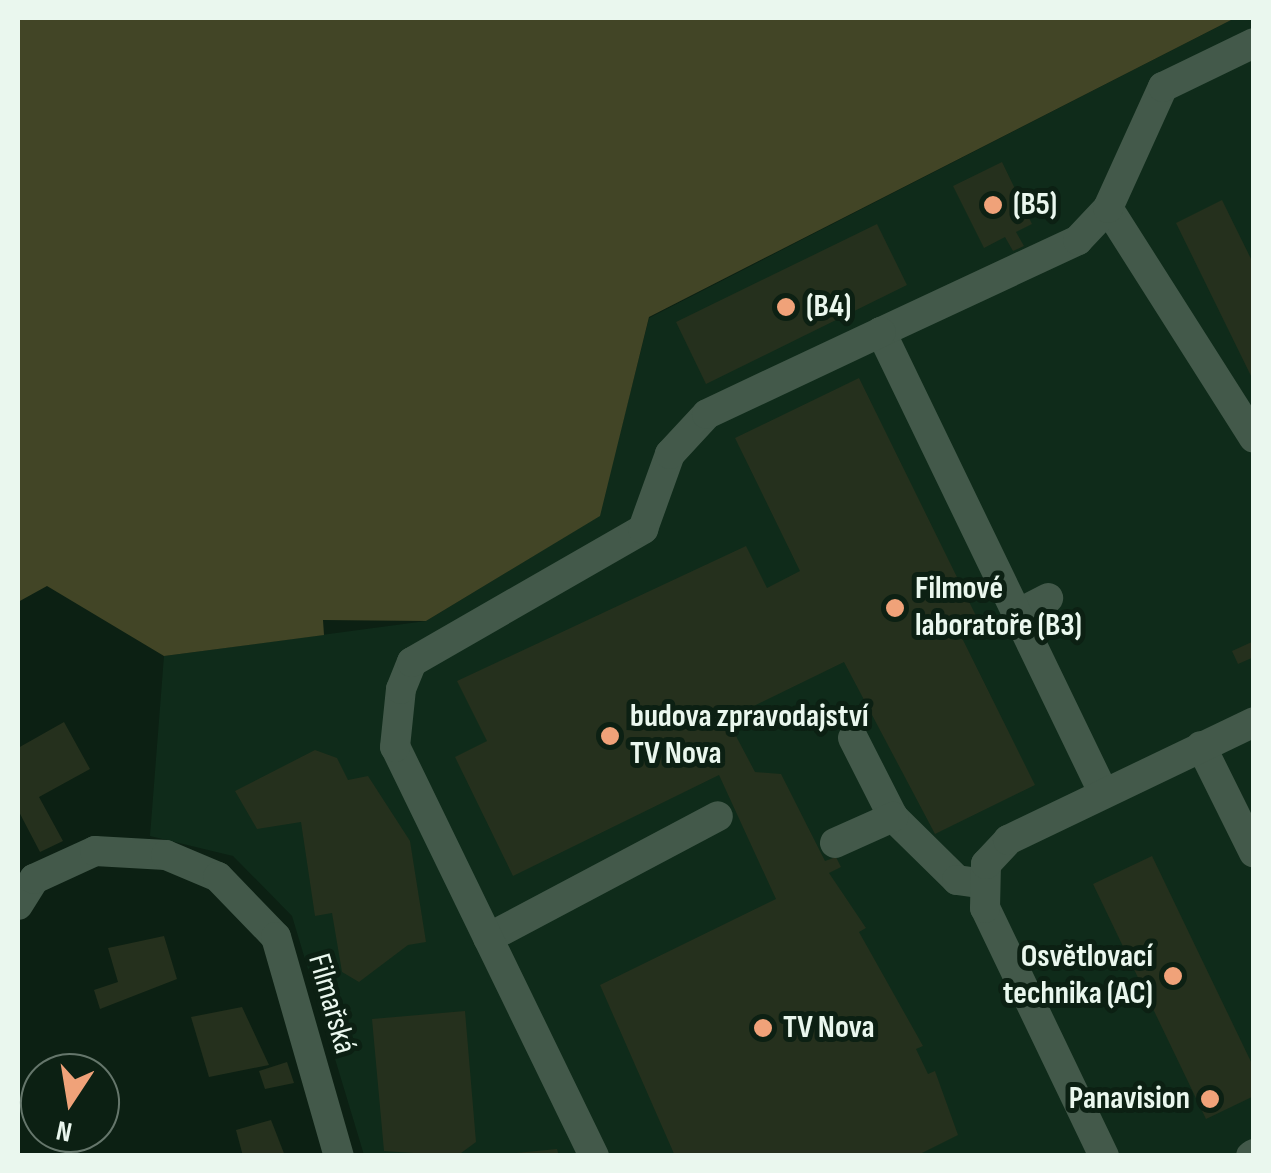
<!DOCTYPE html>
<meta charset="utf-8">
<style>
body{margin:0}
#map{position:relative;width:1271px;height:1173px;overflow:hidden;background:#0c2013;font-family:"Sofia Sans Condensed",sans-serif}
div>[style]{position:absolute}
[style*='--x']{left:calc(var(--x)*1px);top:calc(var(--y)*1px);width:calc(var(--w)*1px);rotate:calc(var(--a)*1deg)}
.built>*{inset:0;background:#0f2b1a}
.green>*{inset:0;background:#424526}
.building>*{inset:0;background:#25301d}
.minor>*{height:30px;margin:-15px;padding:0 15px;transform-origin:15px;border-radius:15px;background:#43594a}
.dots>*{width:28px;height:28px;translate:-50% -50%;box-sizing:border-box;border:5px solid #0c2013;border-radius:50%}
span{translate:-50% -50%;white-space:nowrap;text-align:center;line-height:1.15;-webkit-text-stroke:10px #0c2013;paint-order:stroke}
.poi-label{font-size:32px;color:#eaf7ee;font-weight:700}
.left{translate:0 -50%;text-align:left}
.right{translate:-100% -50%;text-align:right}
.street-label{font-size:32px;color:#eaf7ee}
.frame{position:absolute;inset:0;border:20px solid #eaf7ee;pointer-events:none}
.north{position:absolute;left:20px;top:1053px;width:100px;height:100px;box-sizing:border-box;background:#0c2013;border:2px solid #65766b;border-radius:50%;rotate:192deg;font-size:28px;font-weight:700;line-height:40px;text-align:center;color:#eaf7ee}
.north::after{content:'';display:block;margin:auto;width:35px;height:45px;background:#f0a279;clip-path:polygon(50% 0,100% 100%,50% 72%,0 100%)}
</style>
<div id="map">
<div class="built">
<div style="clip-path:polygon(1235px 18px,1253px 18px,1253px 1155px,364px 1155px,292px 916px,233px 856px,150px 836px,164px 656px,426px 621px,599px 516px,649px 318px)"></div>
</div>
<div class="green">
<div style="clip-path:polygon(18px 18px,1235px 18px,649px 317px,600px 516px,426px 621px,323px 620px,324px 635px,164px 656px,47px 586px,18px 602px)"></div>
</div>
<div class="building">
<div style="clip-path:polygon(1002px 162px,1032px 224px,1016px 232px,1024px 246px,1013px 251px,1005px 237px,984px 248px,953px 186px)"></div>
<div style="clip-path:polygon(1222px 200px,1254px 265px,1254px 382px,1176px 223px)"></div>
<div style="clip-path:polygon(877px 224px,907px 285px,706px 384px,676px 322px)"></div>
<div style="clip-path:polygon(859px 378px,982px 628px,962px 638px,1035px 785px,935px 834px,844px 662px,727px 719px,755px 772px,781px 774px,825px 861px,836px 857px,841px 867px,829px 873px,866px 928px,859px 932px,923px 1046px,916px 1049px,928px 1074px,935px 1071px,958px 1135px,916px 1156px,675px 1156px,600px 985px,776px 899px,719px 775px,513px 876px,455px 757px,487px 741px,457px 681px,746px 546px,767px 588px,800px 571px,735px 438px)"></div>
<div style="clip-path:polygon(1254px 641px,1254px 657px,1238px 664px,1232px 651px)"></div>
<div style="clip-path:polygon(64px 722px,90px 769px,39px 797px,63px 841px,40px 852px,18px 810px,18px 748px)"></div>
<div style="clip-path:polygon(315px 750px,337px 758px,348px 780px,368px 776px,410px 841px,426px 942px,408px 945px,359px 982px,342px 972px,332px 913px,315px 916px,301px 822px,257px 829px,235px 791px)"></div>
<div style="clip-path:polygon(1152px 856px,1254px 1068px,1254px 1096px,1206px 1119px,1093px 884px)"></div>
<div style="clip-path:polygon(164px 936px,177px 979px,100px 1009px,94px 990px,118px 982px,108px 948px)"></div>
<div style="clip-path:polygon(242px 1007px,269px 1065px,209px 1077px,191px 1017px)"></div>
<div style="clip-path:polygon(465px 1011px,476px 1142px,457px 1156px,384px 1151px,372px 1019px)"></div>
<div style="clip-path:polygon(287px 1062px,294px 1083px,265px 1089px,259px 1071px)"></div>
<div style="clip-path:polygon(271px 1120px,285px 1156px,243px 1156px,236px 1130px)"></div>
<div style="clip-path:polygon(557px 1149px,559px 1156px,516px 1156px,516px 1153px)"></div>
</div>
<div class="minor">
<div style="--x:1108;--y:208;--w:272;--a:57.6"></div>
<div style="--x:1017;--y:614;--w:35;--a:-27"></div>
<div style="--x:853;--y:738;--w:89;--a:63.1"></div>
<div style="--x:893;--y:817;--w:90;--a:44.5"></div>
<div style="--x:957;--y:880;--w:27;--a:8"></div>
<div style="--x:1201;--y:746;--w:119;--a:63.6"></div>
<div style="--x:1103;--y:792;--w:511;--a:-115.76"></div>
<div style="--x:881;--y:332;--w:217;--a:-25"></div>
<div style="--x:1078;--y:240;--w:44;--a:-46.8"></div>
<div style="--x:1108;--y:208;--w:133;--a:-65.6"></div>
<div style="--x:1163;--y:87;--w:101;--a:-25.8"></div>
<div style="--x:835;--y:843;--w:64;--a:-24.1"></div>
<div style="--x:18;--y:905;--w:31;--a:-58"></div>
<div style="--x:34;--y:879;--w:67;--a:-24.7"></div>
<div style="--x:95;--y:851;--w:71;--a:3.2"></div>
<div style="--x:166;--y:855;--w:56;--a:22.9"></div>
<div style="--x:218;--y:877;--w:83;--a:46"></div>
<div style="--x:276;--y:937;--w:228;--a:74"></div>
<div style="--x:488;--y:938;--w:260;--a:-27.9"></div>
<div style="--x:594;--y:1156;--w:455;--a:-115.9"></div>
<div style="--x:395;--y:747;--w:58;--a:-84.1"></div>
<div style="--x:401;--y:689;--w:29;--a:-68"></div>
<div style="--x:412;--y:662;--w:267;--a:-29.9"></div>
<div style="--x:643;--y:529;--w:80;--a:-70.2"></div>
<div style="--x:670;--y:454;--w:54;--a:-47.2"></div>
<div style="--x:707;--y:414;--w:192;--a:-25.2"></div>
<div style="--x:1104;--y:1156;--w:275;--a:-115.6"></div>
<div style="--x:985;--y:908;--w:44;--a:-88.7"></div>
<div style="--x:986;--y:864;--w:33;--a:-47"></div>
<div style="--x:1008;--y:840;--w:273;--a:-25.6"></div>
<div style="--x:1251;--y:1156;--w:4;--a:-34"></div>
</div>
<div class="dots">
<div style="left:993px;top:205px;background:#f0a279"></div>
<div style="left:786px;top:307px;background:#f0a279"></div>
<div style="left:895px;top:608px;background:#f0a279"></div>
<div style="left:610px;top:736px;background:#f0a279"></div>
<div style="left:1173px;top:976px;background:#f0a279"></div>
<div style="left:763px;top:1028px;background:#f0a279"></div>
<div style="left:1210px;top:1099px;background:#f0a279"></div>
</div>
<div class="poi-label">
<span class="left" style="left:1013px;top:205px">(B5)</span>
<span class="left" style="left:806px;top:307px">(B4)</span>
<span class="left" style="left:915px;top:608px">Filmové<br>laboratoře (B3)</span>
<span class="left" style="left:630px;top:736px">budova zpravodajství<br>TV Nova</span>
<span class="right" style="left:1153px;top:976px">Osvětlovací<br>technika (AC)</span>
<span class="left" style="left:783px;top:1028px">TV Nova</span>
<span class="right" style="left:1190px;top:1099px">Panavision</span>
</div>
<div class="street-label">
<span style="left:331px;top:1004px;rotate:74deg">Filmařská</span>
</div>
<div class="frame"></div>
<div class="north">N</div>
</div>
